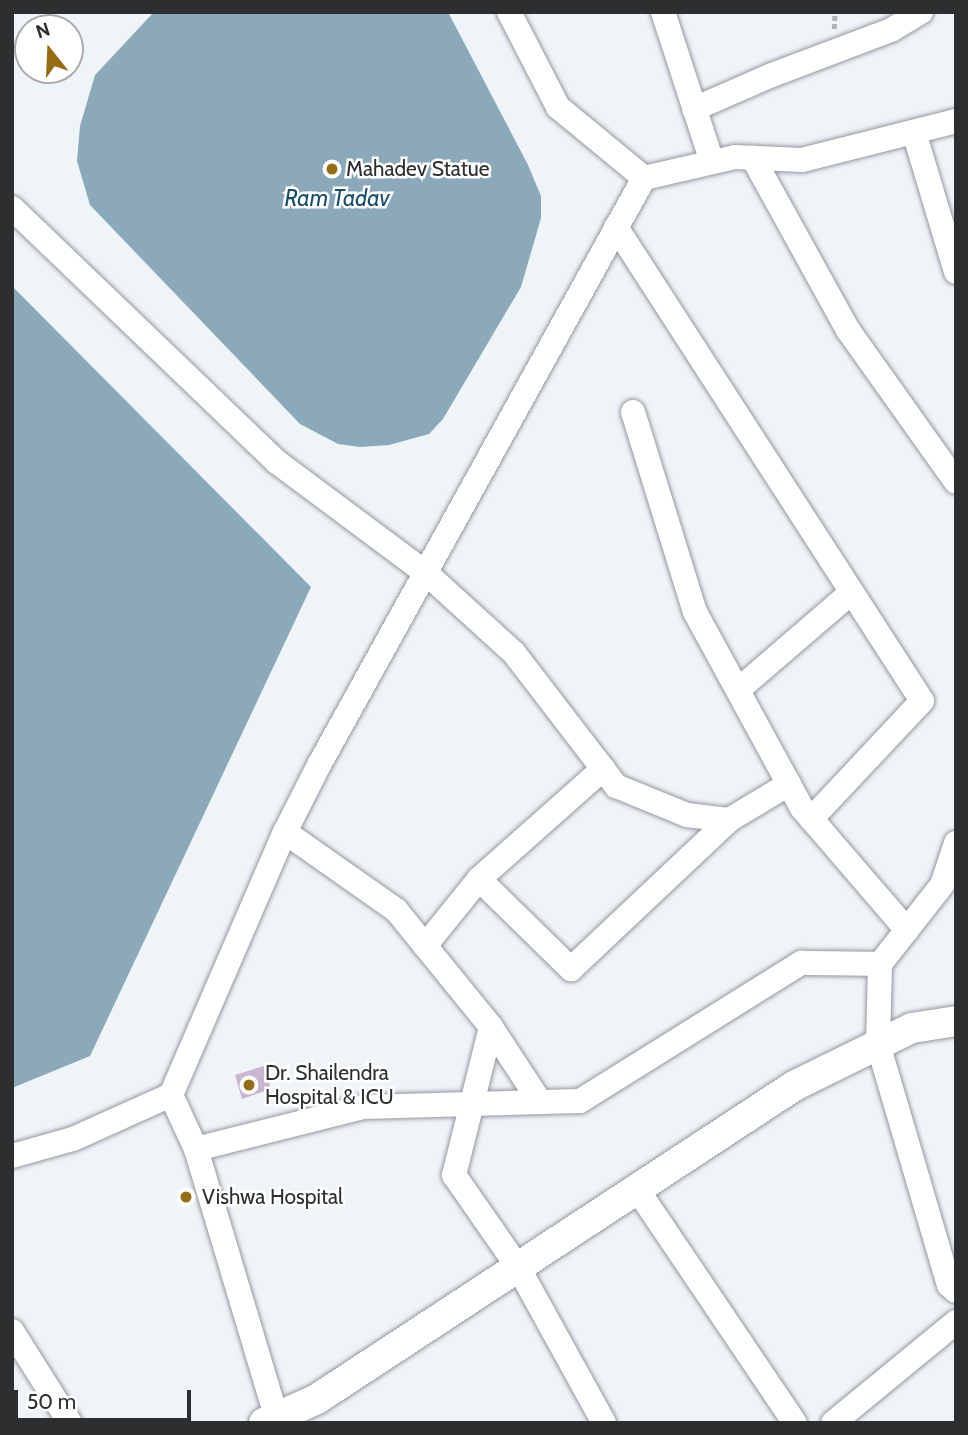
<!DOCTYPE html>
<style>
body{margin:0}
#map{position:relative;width:968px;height:1435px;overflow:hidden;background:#eff4f9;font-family:Cabin,sans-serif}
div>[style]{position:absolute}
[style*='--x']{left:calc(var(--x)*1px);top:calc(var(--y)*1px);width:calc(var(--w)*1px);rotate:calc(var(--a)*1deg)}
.water>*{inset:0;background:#8ca9ba}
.building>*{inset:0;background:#cab6cf}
.path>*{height:4.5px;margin-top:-2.25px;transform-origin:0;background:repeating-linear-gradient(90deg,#b0b4b8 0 5px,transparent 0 8.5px)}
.roads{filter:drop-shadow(0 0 2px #94989d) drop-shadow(0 0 2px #94989d)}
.minor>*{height:24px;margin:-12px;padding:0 12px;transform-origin:12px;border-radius:12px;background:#fff}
.tertiary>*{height:30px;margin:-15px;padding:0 15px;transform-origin:15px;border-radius:15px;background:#fff}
.dots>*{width:19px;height:19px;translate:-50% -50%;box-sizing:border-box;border:4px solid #fff;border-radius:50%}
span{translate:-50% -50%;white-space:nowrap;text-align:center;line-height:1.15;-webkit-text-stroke:5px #fff;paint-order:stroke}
.poi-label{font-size:21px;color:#2c2e30}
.left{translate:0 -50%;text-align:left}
.water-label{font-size:23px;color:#184e68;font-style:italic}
.frame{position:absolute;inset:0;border:14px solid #2c2e30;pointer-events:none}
.north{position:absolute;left:14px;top:14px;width:70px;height:70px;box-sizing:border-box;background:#fff;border:2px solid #ababac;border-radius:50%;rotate:342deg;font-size:19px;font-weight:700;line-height:28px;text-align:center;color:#2c2e30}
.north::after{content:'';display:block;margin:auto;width:24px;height:32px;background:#966c18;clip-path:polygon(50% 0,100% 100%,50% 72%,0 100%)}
.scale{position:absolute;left:14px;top:1390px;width:177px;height:32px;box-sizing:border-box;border:4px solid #2c2e30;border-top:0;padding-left:9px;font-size:21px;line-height:24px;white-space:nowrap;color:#2c2e30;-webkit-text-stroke:5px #fff;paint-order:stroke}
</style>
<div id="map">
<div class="water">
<div style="clip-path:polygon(154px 12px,448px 12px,528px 165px,541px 196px,541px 218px,521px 287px,443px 419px,429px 434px,389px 445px,360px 447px,338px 444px,300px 424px,90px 205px,77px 161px,80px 126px,95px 75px)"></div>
<div style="clip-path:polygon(12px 286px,311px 587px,90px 1056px,12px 1088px)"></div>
</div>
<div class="building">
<div style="clip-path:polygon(264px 1066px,271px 1089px,242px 1099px,235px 1075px)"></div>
</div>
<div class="path">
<div style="--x:834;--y:29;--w:17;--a:-87"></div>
</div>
<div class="roads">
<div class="minor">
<div style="--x:509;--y:12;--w:107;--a:62.7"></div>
<div style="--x:558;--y:107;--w:112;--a:39.5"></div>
<div style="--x:663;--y:12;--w:158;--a:71.9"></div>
<div style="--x:694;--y:109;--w:85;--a:-23.6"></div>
<div style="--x:772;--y:75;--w:127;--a:-20.7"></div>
<div style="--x:891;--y:30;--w:35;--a:-31"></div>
<div style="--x:914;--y:132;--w:146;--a:73.3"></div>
<div style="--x:753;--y:158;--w:196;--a:61.1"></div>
<div style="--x:848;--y:330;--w:186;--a:54.6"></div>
<div style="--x:12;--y:208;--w:367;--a:43.8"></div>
<div style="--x:277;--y:462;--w:186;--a:36.7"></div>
<div style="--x:426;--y:573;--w:119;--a:42.3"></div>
<div style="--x:514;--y:653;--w:168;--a:52.5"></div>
<div style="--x:616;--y:786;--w:77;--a:22.2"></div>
<div style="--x:687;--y:815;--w:42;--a:6.8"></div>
<div style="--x:729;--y:820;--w:70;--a:-31"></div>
<div style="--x:616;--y:227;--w:564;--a:57.15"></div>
<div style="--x:922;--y:701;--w:162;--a:133.2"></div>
<div style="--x:633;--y:412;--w:209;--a:72.8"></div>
<div style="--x:695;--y:612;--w:223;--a:61.4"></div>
<div style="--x:802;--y:808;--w:161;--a:49.3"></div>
<div style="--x:738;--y:690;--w:150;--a:-40.7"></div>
<div style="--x:285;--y:832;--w:136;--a:35.1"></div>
<div style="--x:396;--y:910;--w:151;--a:50.9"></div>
<div style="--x:491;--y:1027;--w:153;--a:104"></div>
<div style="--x:454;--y:1175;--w:112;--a:55.2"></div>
<div style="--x:518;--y:1267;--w:178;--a:61.1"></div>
<div style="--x:956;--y:843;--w:44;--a:108.4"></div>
<div style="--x:942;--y:885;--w:100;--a:128.1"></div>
<div style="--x:880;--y:964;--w:80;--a:91.4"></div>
<div style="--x:878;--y:1044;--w:251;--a:73.6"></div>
<div style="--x:949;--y:1285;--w:9;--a:41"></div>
<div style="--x:479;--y:879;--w:129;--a:44.4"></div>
<div style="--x:571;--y:969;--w:217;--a:-43.3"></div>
<div style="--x:425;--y:946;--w:86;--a:-51.1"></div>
<div style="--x:479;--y:879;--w:166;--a:-41.6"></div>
<div style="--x:491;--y:1027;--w:90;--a:56.8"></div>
<div style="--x:171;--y:1095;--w:60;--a:65.2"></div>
<div style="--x:196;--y:1149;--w:286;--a:73.3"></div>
<div style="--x:196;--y:1149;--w:172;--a:-14.1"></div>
<div style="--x:363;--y:1107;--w:217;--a:-1.6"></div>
<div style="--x:580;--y:1101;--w:261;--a:-32"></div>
<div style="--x:801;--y:963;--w:79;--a:0.7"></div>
<div style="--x:12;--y:1156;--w:63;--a:-15.6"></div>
<div style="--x:73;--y:1139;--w:107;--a:-24.2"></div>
<div style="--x:171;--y:1095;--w:287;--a:-66.6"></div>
<div style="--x:285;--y:832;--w:75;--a:-63.1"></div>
<div style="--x:319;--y:765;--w:671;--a:-61.03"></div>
<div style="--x:644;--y:178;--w:93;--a:-13"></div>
<div style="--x:735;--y:157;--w:67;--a:2.6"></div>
<div style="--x:802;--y:160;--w:159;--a:-14.2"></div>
<div style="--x:637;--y:1189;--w:282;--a:56"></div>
<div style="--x:12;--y:1331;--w:109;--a:57.8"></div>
<div style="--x:833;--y:1423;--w:159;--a:-39.4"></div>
</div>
<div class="tertiary">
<div style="--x:264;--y:1423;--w:58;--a:-24.4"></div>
<div style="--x:317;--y:1399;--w:571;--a:-33.27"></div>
<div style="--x:794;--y:1086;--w:131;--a:-26.2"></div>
<div style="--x:912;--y:1028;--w:45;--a:-9"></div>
</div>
</div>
<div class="dots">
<div style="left:332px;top:169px;background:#966c18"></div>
<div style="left:249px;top:1085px;background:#966c18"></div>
<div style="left:186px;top:1197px;background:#966c18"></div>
</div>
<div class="poi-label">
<span class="left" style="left:346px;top:169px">Mahadev Statue</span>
<span class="left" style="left:265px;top:1085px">Dr. Shailendra<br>Hospital &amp; ICU</span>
<span class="left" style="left:202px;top:1197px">Vishwa Hospital</span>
</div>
<div class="water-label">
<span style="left:337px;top:198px">Ram Tadav</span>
</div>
<div class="frame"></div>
<div class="north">N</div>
<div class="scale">50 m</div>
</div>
